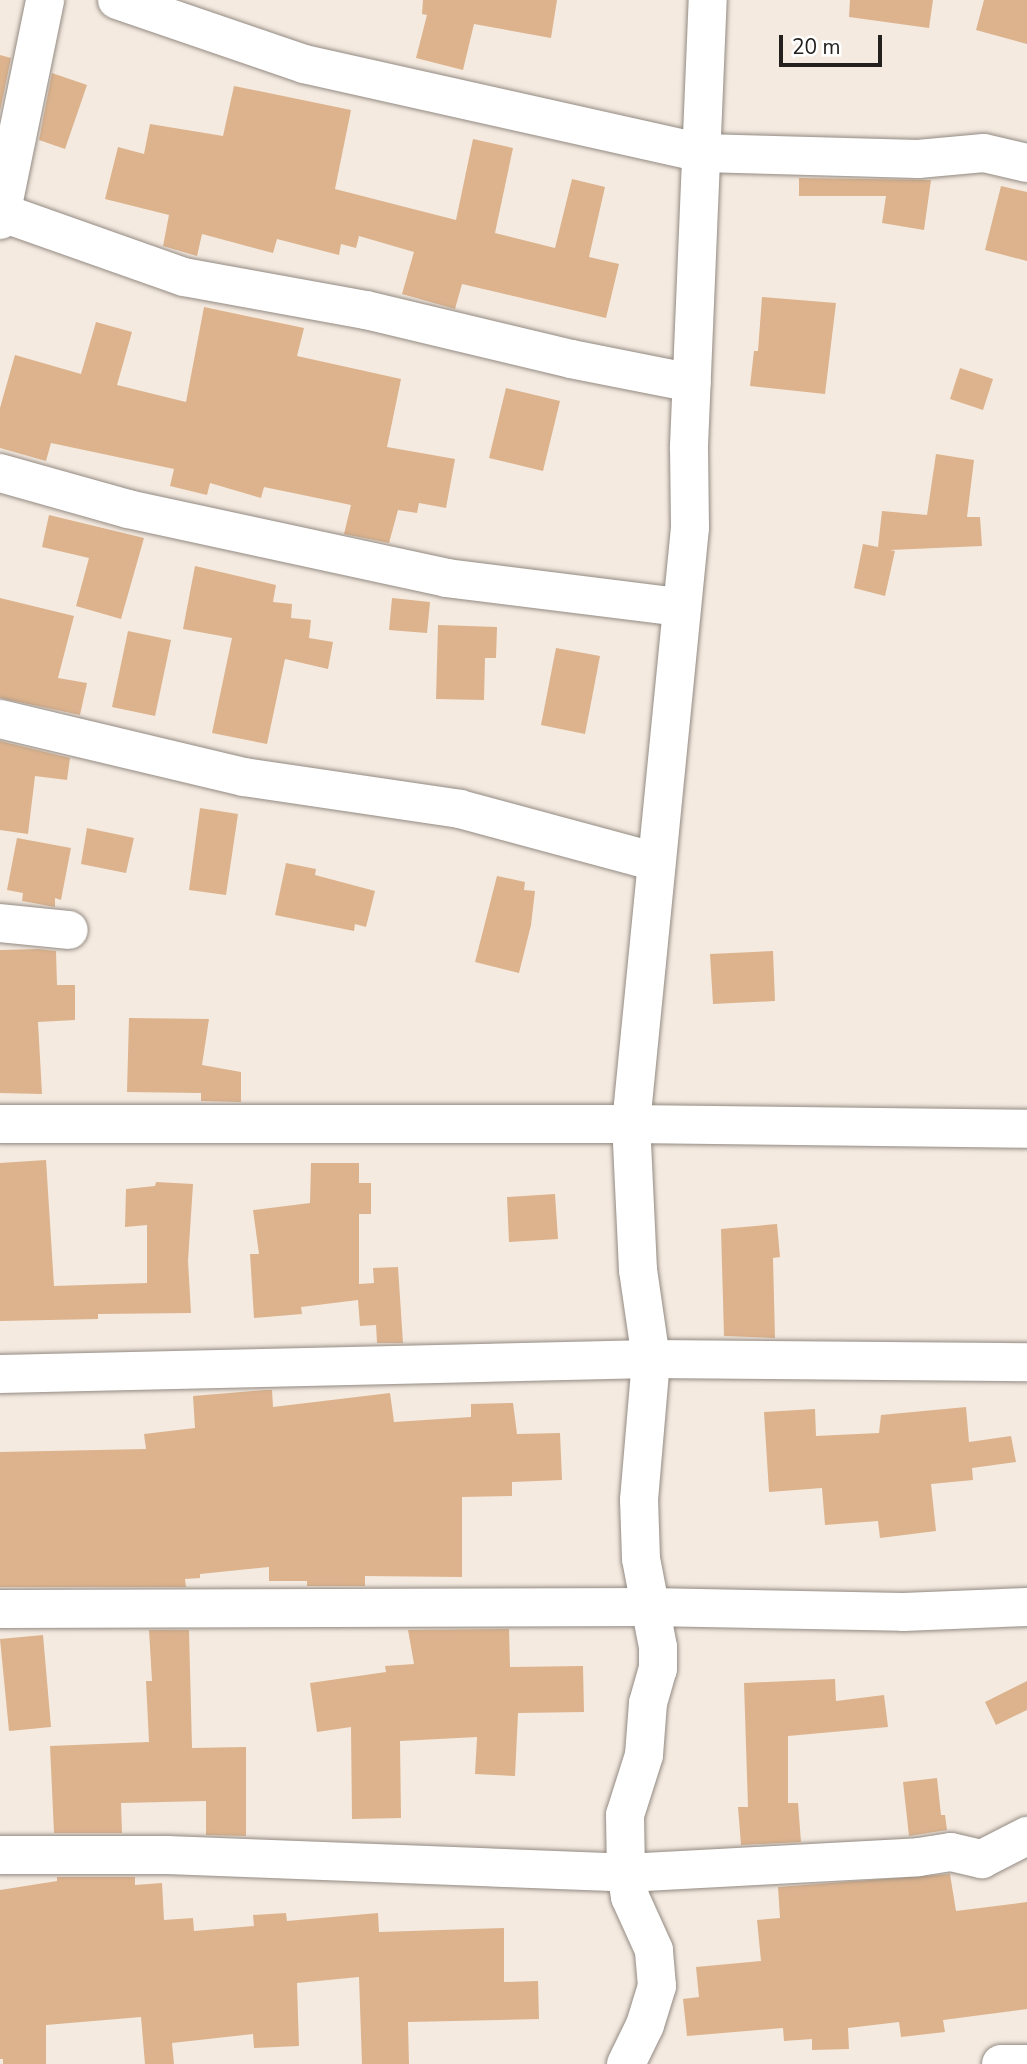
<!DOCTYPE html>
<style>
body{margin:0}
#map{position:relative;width:1027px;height:2064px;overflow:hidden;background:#f4eae0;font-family:"Nunito Sans",sans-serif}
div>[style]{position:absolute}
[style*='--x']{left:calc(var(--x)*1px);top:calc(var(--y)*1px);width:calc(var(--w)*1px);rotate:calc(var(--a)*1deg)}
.building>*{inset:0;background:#dcb38d}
.roads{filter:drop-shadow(0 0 2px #938a82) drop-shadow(0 0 2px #938a82)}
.minor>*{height:38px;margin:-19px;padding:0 19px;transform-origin:19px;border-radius:19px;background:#fff}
span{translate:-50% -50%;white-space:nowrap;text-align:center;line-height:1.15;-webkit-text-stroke:6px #fff;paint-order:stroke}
.scale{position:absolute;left:779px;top:35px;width:103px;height:32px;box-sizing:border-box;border:4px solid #24201d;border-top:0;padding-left:9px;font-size:21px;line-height:24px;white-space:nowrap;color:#24201d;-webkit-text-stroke:5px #fff;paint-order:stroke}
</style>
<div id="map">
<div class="building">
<div style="clip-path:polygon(423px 0,557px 0,551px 38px,474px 24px,463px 70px,416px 58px,427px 15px,422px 14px)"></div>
<div style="clip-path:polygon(850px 0,933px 0,929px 28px,849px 17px)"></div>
<div style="clip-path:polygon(984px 0,1027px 0,1027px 44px,976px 30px)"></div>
<div style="clip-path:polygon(0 55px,11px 58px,0 111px)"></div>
<div style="clip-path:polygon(52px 73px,87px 85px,65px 149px,39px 140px)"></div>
<div style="clip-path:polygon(234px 86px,351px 110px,335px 189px,456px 220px,473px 139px,513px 148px,495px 233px,555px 248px,572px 179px,605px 187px,589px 257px,619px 264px,606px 318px,462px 284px,455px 309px,402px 294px,414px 252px,359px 236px,356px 248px,341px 244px,339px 255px,277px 239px,273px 253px,202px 234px,197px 256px,163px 246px,169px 215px,105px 199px,118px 147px,144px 154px,150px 124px,223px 136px)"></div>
<div style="clip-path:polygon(799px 178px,931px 180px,924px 230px,882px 223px,886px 196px,799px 196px)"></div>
<div style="clip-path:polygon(1001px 186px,1027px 192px,1027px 261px,985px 250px)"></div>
<div style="clip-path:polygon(762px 297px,836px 303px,825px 394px,750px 386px,754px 351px,758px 351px)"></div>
<div style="clip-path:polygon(204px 307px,304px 328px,297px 356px,401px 379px,387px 447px,455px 459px,446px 508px,419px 503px,417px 513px,398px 510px,389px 543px,344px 534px,351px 505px,264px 487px,261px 498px,210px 483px,207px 495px,170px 486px,174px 469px,51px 443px,46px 461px,0 448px,0 408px,15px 355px,81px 374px,96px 322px,132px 332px,117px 385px,186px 402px)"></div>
<div style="clip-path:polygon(960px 368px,993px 379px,983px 410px,950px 399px)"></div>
<div style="clip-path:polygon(506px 388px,560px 401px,543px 471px,489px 458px)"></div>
<div style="clip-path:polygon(936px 454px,974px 460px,967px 517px,980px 517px,982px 546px,890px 550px,895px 551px,885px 596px,854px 588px,863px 544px,878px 547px,882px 511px,927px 515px)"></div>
<div style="clip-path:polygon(49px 515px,144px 538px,121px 619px,76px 606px,89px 558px,42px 547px)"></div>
<div style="clip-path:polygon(195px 566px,276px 585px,273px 602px,292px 604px,291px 618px,311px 620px,309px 638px,333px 642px,328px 669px,285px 659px,267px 744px,212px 733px,232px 638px,183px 629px)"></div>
<div style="clip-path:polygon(0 598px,74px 616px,58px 678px,87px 683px,80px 715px,0 698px)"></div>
<div style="clip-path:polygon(392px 598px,430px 602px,427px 633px,389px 630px)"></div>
<div style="clip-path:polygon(438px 625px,497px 627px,496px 658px,485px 658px,484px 700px,436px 699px)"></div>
<div style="clip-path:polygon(128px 631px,171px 640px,155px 716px,112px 707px)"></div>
<div style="clip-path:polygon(556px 648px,600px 656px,585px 734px,541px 725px)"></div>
<div style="clip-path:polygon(0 741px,70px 758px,67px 780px,35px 776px,28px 834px,0 830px)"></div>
<div style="clip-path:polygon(200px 808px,238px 814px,226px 895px,189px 890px)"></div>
<div style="clip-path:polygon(87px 828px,134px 838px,126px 873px,81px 864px)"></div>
<div style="clip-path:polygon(17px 838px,71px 848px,61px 900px,55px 898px,55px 907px,22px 901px,23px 893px,7px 890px)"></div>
<div style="clip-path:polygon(286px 863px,316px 869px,315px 875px,375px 891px,366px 927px,355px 924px,354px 931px,275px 915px)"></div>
<div style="clip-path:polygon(497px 876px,525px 882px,524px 890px,535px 891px,531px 925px,519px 973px,475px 962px)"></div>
<div style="clip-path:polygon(39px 949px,56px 951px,57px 985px,75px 985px,75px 1020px,38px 1022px,42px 1094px,0 1093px,0 950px)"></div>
<div style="clip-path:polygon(773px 951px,775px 1001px,713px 1004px,710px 954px)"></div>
<div style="clip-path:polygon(129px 1018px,209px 1019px,202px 1065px,241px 1072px,241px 1102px,201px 1101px,201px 1093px,127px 1092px)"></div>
<div style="clip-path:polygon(46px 1160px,54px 1286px,147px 1283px,147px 1225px,125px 1227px,126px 1189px,155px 1186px,156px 1182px,193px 1184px,188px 1261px,191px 1313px,98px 1314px,98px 1319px,0 1321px,0 1163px)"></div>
<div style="clip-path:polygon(311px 1163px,359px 1163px,359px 1183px,371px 1183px,371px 1214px,359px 1214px,359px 1284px,374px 1283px,373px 1268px,398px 1267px,403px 1343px,377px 1343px,376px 1325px,360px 1326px,358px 1300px,301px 1307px,302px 1314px,254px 1318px,250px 1254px,259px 1254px,253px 1210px,310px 1203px)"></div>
<div style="clip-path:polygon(555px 1194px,558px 1239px,509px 1242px,507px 1197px)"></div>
<div style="clip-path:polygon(777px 1224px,780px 1257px,773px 1258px,775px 1338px,724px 1336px,721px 1229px)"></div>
<div style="clip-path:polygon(266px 1390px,272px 1390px,273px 1407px,390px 1393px,394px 1422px,471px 1417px,471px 1404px,513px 1403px,517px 1434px,560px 1433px,562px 1480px,512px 1482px,512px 1496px,462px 1497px,462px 1577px,365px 1576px,365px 1586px,307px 1586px,307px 1581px,269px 1581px,269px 1567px,200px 1574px,200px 1578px,185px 1579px,186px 1587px,0 1587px,0 1452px,146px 1449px,144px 1434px,195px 1428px,193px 1396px)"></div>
<div style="clip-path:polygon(966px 1407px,969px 1442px,1011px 1436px,1016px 1462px,972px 1468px,973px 1480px,931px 1484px,936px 1531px,880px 1538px,878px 1521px,825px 1525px,822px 1488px,769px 1492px,764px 1412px,815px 1409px,816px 1436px,879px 1433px,881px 1415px)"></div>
<div style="clip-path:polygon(509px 1629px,510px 1667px,583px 1666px,584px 1712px,518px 1713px,515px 1776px,475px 1774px,477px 1737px,400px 1741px,401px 1818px,352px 1819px,351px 1727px,317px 1732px,310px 1683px,386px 1672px,385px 1666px,414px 1664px,408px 1630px)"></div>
<div style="clip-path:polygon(149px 1630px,189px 1630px,192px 1748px,246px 1747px,246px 1836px,206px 1835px,206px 1801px,121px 1803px,122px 1833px,54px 1833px,50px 1746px,149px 1742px,146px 1681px,152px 1681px)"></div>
<div style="clip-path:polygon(43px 1635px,51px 1727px,9px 1731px,0 1639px)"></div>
<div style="clip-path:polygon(835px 1679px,836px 1701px,884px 1695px,888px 1727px,788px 1736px,788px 1803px,798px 1803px,801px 1842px,741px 1845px,738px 1807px,748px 1807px,744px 1683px)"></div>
<div style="clip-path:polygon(1027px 1681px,1027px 1710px,996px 1725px,985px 1702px)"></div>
<div style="clip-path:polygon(937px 1778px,941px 1815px,945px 1815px,947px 1830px,909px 1836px,903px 1782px)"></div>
<div style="clip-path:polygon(950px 1874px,956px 1911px,1027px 1902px,1027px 2009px,943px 2020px,945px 2032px,901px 2037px,899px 2022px,848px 2028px,849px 2049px,812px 2050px,812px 2039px,784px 2041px,783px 2028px,687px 2036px,683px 1999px,699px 1997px,696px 1967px,761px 1961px,757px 1920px,780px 1918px,778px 1887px)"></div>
<div style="clip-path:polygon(57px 1877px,135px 1877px,135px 1885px,162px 1883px,164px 1920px,193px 1918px,194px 1931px,254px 1926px,253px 1915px,286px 1913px,287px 1921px,378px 1913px,379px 1932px,504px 1928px,504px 1982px,538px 1981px,539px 2019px,408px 2022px,409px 2064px,362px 2064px,359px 1977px,297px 1983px,299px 2046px,254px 2048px,253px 2034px,172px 2043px,174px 2064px,145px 2064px,141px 2017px,46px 2025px,46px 2064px,3px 2064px,3px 2059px,0 2059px,0 1890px,57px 1881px)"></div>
</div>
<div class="roads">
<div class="minor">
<div style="--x:117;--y:0;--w:198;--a:18.9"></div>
<div style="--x:304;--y:64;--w:408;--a:12.6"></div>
<div style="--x:702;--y:153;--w:216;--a:1.6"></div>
<div style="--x:918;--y:159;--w:66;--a:-5.2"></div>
<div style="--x:984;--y:153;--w:44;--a:13.1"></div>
<div style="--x:0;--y:212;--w:195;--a:19.5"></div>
<div style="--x:184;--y:277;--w:185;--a:10.3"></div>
<div style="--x:366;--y:310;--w:211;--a:13.4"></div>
<div style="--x:571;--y:359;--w:123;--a:11.2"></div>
<div style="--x:0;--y:220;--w:225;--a:-78.4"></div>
<div style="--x:0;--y:473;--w:133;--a:15.7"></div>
<div style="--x:128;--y:509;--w:325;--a:12.2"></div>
<div style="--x:446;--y:578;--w:236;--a:7.1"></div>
<div style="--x:0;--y:719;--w:251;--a:13.4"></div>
<div style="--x:244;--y:777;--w:218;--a:8.4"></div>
<div style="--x:460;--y:809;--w:203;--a:15.1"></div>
<div style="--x:0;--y:923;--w:69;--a:5.8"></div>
<div style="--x:0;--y:1124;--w:631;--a:0"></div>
<div style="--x:631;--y:1124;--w:396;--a:0.7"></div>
<div style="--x:0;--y:1374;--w:651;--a:-1.32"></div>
<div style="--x:651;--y:1359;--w:376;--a:0.5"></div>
<div style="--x:0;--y:1609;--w:649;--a:-0.18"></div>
<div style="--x:649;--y:1607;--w:254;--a:1.1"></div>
<div style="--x:903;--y:1612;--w:124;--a:-2.3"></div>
<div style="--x:0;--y:1855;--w:167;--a:0"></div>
<div style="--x:167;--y:1855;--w:459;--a:2.2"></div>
<div style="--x:626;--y:1873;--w:293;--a:-3.1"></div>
<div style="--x:919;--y:1857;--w:32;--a:-9"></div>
<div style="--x:951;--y:1852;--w:32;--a:13"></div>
<div style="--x:982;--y:1859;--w:51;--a:-27.1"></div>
<div style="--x:626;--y:2064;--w:43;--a:-64"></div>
<div style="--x:645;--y:2025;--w:41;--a:-72.9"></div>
<div style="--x:657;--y:1986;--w:36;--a:-95"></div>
<div style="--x:654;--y:1950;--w:58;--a:-114.4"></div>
<div style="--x:630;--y:1897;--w:24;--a:-99"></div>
<div style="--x:626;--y:1873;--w:58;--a:-91"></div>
<div style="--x:625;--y:1815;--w:63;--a:-72.4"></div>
<div style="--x:644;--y:1755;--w:52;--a:-85.6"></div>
<div style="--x:648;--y:1703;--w:35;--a:-74"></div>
<div style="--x:658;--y:1669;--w:22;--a:-90"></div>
<div style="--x:658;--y:1647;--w:90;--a:-100.9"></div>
<div style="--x:641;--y:1559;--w:59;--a:-91.9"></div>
<div style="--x:639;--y:1500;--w:142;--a:-85.1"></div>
<div style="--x:651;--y:1359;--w:90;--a:-98.3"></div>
<div style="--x:638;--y:1270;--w:146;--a:-92.7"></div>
<div style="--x:631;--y:1124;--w:599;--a:-84.35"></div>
<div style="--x:690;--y:528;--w:82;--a:-90.7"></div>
<div style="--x:689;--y:446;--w:446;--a:-87.6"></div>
<div style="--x:1001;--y:2064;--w:26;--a:0"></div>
</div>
</div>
<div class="scale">20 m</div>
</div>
